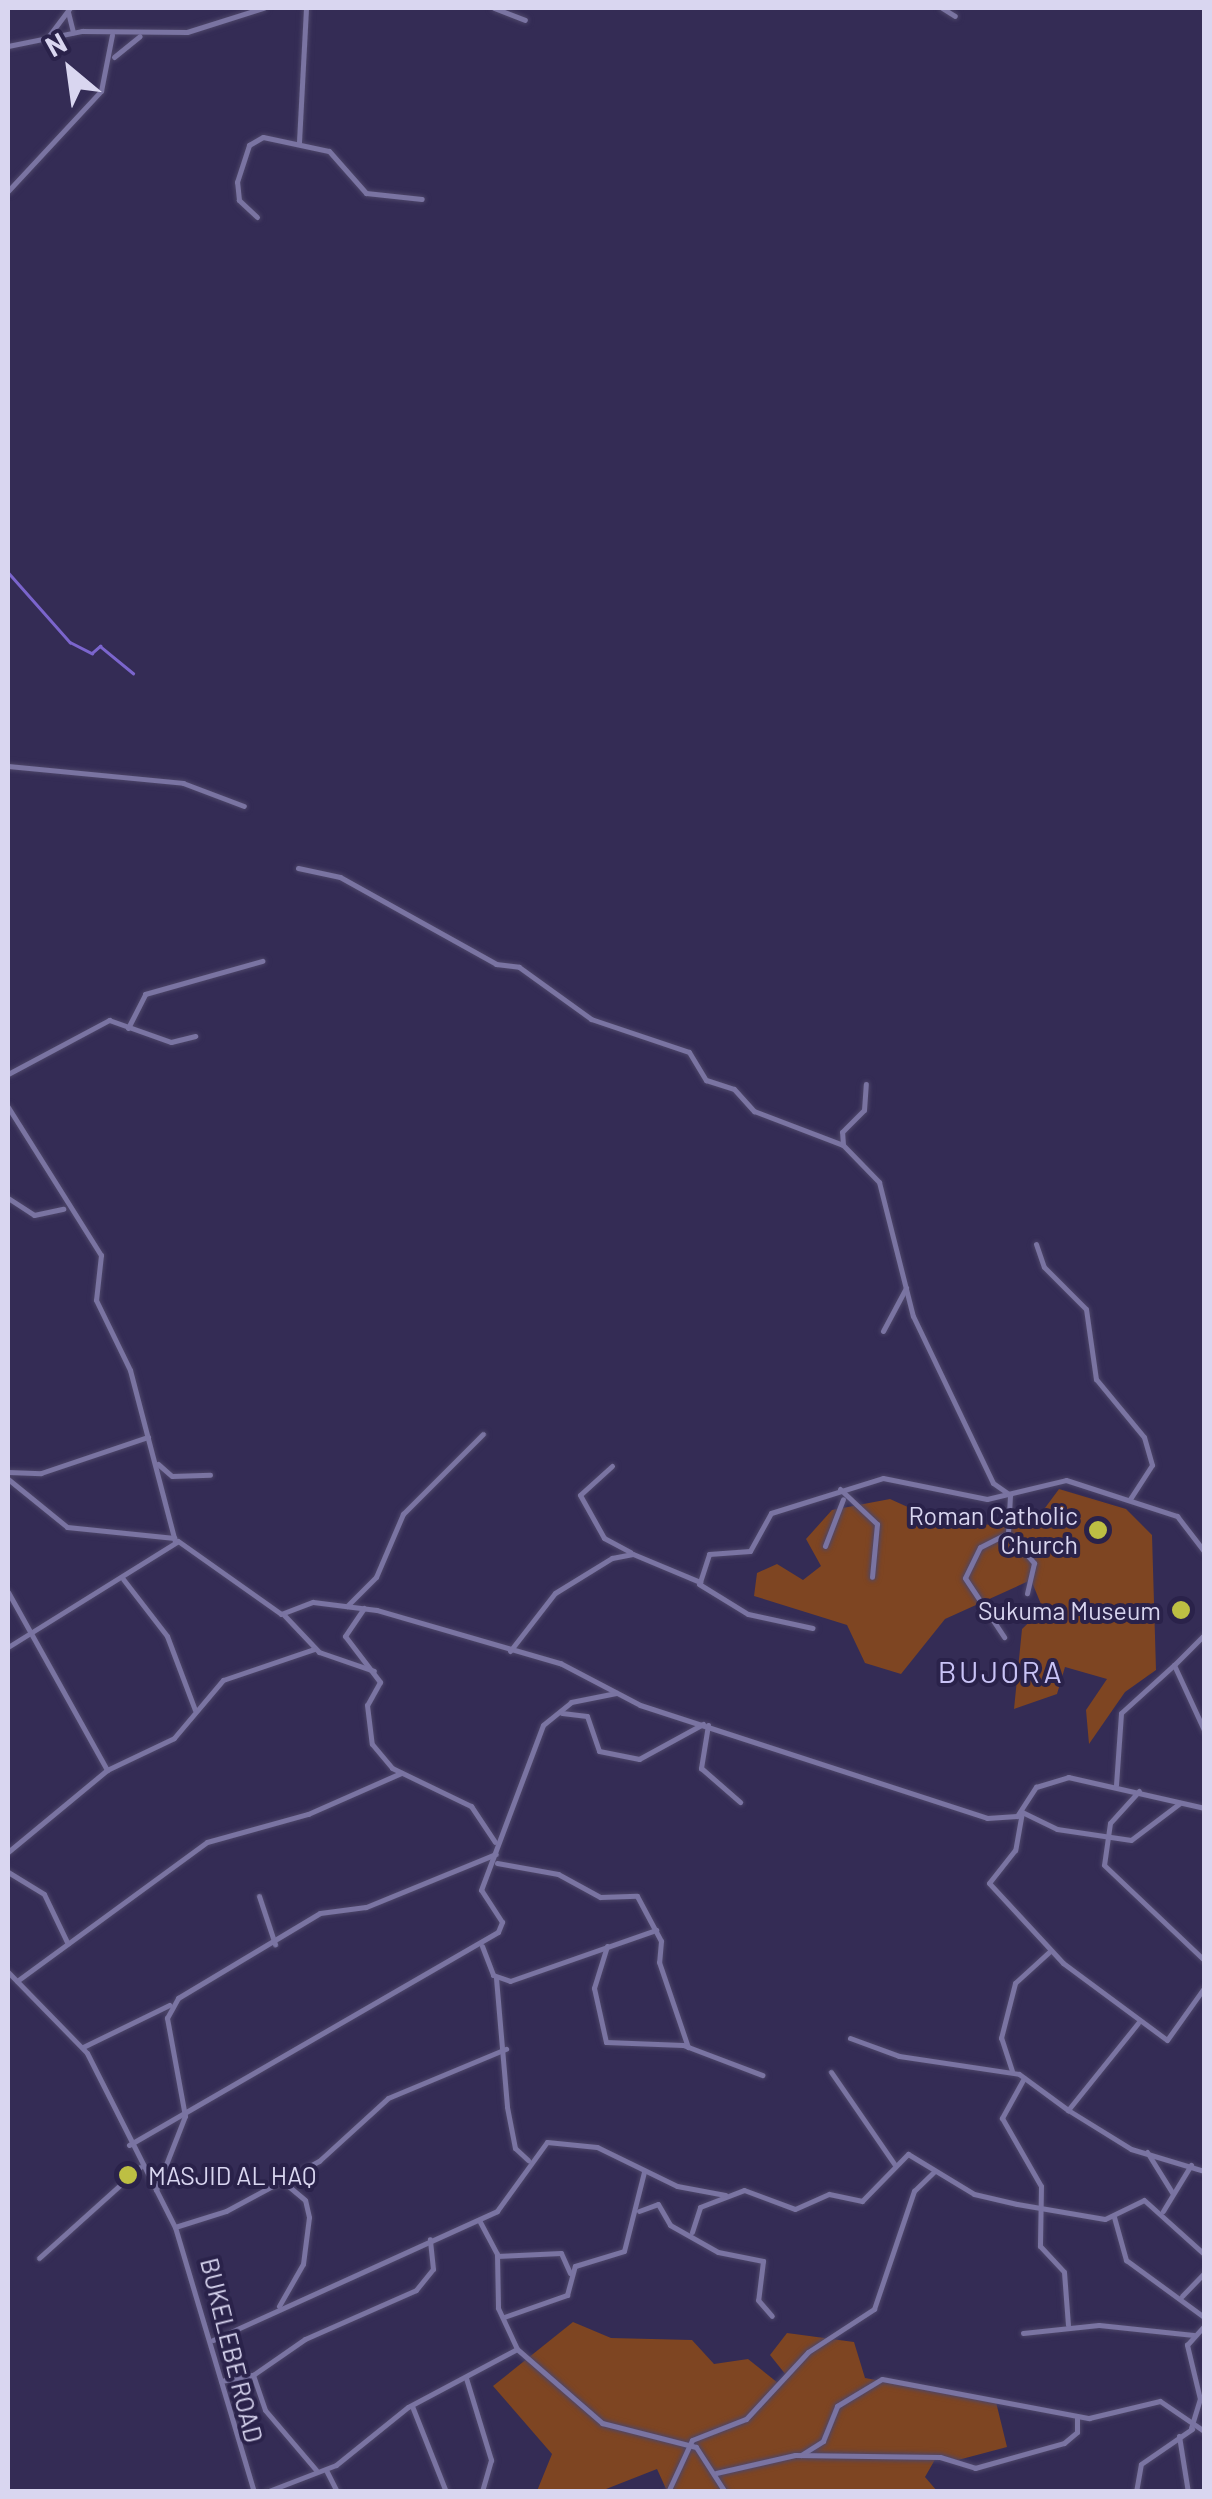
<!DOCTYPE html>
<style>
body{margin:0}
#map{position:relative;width:1212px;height:2499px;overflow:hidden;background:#342c55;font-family:Barlow,sans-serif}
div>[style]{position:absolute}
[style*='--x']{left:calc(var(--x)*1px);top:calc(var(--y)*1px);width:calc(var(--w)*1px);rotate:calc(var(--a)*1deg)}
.green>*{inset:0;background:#7e4522}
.stream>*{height:2.5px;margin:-1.25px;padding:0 1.25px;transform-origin:1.25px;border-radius:1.25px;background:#7b65cd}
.roads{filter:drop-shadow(0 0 2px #4d4669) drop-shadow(0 0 2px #4d4669)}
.minor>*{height:5px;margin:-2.5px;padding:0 2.5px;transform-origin:2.5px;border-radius:2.5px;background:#7a74a2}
.dots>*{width:28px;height:28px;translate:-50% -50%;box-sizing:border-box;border:5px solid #2a224a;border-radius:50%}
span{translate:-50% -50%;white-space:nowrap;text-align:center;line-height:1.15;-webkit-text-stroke:8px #2a224a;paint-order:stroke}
.poi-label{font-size:25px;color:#d9d6f0}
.right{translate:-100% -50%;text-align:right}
.left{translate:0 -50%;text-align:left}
.street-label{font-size:25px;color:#d9d6f0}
.quarter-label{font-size:30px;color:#c9c3f6;letter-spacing:2.5px}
.frame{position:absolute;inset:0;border:10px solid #d9d6f0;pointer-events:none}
.north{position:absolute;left:20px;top:20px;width:100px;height:100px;-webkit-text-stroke:8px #2a224a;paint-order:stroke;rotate:331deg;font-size:28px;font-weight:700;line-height:40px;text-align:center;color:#d9d6f0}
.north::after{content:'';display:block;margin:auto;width:35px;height:45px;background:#d9d6f0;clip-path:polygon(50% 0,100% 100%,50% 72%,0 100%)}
</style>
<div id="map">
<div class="green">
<div style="clip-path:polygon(1059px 1489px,1126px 1509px,1152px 1535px,1156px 1670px,1125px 1692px,1089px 1744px,1086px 1710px,1107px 1679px,1065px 1667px,1057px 1694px,1014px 1709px,1022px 1629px,1043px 1609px,1031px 1580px,945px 1619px,901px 1674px,865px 1663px,847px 1625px,754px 1596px,757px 1573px,777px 1564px,803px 1580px,821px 1566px,806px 1539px,832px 1510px,890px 1499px,941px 1522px,1031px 1527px)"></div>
<div style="clip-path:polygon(573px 2322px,611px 2338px,692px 2340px,714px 2364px,748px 2359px,778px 2383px,786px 2375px,770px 2355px,787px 2333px,854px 2342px,865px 2378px,996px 2402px,1007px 2447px,958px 2460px,937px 2456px,925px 2477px,937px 2491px,667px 2491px,657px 2469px,601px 2491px,537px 2491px,552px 2454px,493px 2386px)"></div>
</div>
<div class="stream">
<div style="--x:8;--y:572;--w:94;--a:48.5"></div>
<div style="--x:70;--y:642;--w:25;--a:27"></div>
<div style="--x:92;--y:653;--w:11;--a:-41"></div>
<div style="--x:100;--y:646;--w:43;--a:39.3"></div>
</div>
<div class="roads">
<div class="minor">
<div style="--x:494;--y:8;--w:33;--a:21"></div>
<div style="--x:942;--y:8;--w:15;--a:32"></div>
<div style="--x:68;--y:12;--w:21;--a:76"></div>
<div style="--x:48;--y:37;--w:36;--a:-53"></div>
<div style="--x:8;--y:46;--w:76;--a:-11.5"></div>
<div style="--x:82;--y:31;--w:105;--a:0.5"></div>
<div style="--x:187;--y:32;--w:80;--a:-17.5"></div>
<div style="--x:114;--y:57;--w:33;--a:-39"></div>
<div style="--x:299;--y:142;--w:134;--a:-87"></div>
<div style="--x:8;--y:191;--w:137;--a:-47.1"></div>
<div style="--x:101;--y:91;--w:57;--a:-78.9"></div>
<div style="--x:257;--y:217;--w:25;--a:-137"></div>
<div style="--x:239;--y:200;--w:18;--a:-96"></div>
<div style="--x:237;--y:182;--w:39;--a:-72"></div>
<div style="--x:249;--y:145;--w:16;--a:-30"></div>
<div style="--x:263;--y:137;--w:67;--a:12"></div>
<div style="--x:329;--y:151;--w:56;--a:48.6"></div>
<div style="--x:366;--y:193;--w:56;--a:6.1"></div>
<div style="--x:8;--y:766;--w:176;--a:5.5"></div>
<div style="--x:183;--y:783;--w:65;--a:20.7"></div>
<div style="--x:298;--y:868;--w:43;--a:12.1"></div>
<div style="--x:340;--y:877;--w:179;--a:29.1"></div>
<div style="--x:496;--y:964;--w:23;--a:7"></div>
<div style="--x:519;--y:967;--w:89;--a:35.8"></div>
<div style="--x:591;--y:1019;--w:103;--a:18.6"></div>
<div style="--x:689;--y:1052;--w:33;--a:59"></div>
<div style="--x:706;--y:1080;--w:29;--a:18"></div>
<div style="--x:734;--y:1089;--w:30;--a:48"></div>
<div style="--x:754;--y:1111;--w:95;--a:20.9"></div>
<div style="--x:843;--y:1145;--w:52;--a:45.8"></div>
<div style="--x:879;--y:1182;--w:138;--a:75.8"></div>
<div style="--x:913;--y:1316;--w:185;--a:64.4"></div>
<div style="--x:993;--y:1483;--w:21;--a:35"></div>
<div style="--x:1010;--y:1495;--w:38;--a:93"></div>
<div style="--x:1008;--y:1533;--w:31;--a:153"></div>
<div style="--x:980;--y:1547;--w:34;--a:116"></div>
<div style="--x:965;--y:1578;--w:71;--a:56.5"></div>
<div style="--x:128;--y:1028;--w:38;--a:-63"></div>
<div style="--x:145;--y:994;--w:122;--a:-15.8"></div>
<div style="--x:8;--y:1074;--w:115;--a:-28.1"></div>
<div style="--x:109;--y:1020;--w:66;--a:19.5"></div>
<div style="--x:171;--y:1042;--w:25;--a:-14"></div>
<div style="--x:8;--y:1107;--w:175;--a:57.9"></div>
<div style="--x:101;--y:1255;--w:45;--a:96.3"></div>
<div style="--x:96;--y:1300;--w:78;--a:64.1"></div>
<div style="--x:130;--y:1370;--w:177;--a:75.3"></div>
<div style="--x:843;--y:1145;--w:13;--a:-94"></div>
<div style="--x:842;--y:1132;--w:31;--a:-45"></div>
<div style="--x:864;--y:1110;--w:26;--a:-86"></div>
<div style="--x:8;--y:1198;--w:31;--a:33"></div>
<div style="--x:34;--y:1215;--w:30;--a:-12"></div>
<div style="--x:1036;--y:1244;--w:24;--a:71"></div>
<div style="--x:1044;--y:1267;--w:59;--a:45"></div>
<div style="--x:1086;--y:1309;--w:71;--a:81.9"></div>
<div style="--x:1096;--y:1379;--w:75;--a:50.4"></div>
<div style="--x:1144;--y:1437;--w:29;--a:74"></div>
<div style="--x:1152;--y:1465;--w:40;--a:122.9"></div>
<div style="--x:883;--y:1331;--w:49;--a:-61.9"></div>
<div style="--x:158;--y:1464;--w:18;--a:41"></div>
<div style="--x:172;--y:1476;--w:38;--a:-2"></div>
<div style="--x:612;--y:1466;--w:43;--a:137.8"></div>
<div style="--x:580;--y:1495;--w:49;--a:60.8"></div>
<div style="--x:604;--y:1538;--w:30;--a:28"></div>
<div style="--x:8;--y:1472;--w:33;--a:2"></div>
<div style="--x:41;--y:1473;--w:113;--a:-18.6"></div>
<div style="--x:8;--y:1479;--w:76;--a:39.1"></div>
<div style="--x:67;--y:1527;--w:108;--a:5.9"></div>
<div style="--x:840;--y:1489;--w:51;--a:43.4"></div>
<div style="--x:877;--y:1524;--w:53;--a:95.4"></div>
<div style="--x:1008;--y:1533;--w:40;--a:49"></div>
<div style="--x:1034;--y:1563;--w:31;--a:103"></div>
<div style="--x:825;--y:1546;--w:50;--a:-69"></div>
<div style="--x:123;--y:1579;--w:72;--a:52.3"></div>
<div style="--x:167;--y:1636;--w:79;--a:69.3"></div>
<div style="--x:699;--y:1584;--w:57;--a:31.5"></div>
<div style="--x:748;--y:1614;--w:66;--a:12.3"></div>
<div style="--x:8;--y:1592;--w:204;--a:60.9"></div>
<div style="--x:347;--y:1606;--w:41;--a:-45"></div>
<div style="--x:376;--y:1577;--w:69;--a:-66.8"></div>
<div style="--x:403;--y:1514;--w:113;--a:-45"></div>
<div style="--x:364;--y:1608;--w:34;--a:124"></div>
<div style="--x:345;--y:1636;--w:58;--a:52.7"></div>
<div style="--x:380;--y:1682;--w:26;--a:119"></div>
<div style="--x:367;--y:1705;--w:39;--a:83"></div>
<div style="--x:372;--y:1744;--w:31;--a:50"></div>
<div style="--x:392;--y:1768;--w:88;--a:25.7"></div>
<div style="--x:471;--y:1806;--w:43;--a:56.3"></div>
<div style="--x:284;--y:1615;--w:51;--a:46.6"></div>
<div style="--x:319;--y:1652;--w:58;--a:19.1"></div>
<div style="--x:1204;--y:1635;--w:42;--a:135"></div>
<div style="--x:1174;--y:1665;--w:72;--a:65.2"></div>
<div style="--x:8;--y:1647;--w:200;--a:-31.9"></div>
<div style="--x:178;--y:1541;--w:126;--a:35.3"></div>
<div style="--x:281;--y:1614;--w:34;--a:-21"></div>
<div style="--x:313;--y:1602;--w:64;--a:7.1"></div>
<div style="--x:377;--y:1610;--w:191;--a:16.2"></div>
<div style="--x:560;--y:1663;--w:90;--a:27.7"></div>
<div style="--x:640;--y:1705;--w:365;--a:18"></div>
<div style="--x:987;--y:1818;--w:30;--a:-4"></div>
<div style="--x:1017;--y:1816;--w:35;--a:-57"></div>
<div style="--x:1036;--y:1787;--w:34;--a:-17"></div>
<div style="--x:1068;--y:1777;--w:139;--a:12.8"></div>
<div style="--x:510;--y:1651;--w:73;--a:-52.2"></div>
<div style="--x:555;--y:1593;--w:67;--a:-31.6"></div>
<div style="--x:612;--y:1558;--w:21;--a:-11"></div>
<div style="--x:633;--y:1554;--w:73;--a:22.7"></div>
<div style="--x:700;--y:1582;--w:29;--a:-72"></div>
<div style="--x:709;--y:1554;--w:41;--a:-4.2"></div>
<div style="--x:750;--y:1551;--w:43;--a:-61.1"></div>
<div style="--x:771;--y:1513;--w:117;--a:-17.4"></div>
<div style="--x:883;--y:1478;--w:106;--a:11.4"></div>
<div style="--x:987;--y:1499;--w:81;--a:-13.5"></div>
<div style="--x:1066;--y:1480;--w:117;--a:18"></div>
<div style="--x:1177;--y:1516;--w:44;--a:52.4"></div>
<div style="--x:562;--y:1713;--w:25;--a:7"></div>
<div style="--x:587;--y:1716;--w:37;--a:71"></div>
<div style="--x:599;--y:1751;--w:41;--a:11.3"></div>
<div style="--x:639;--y:1759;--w:73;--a:-28.7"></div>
<div style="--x:708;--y:1725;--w:44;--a:99.2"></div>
<div style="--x:701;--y:1768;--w:52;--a:41.1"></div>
<div style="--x:1116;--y:1785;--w:72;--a:-86"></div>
<div style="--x:1121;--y:1713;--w:72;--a:-42.2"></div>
<div style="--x:1139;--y:1791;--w:43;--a:132.2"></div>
<div style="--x:1110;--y:1823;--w:42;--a:98.1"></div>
<div style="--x:1104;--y:1865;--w:138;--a:43.5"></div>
<div style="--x:1180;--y:1803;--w:61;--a:142.9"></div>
<div style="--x:1131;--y:1840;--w:75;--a:-171.5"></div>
<div style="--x:1057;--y:1829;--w:39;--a:-154"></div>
<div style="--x:1022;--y:1812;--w:39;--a:100"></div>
<div style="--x:1015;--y:1850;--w:42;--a:128.2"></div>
<div style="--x:989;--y:1883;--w:109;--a:47.2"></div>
<div style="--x:1063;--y:1963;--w:129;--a:36.5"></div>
<div style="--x:1167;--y:2040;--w:64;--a:-54.6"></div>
<div style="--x:8;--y:1852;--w:129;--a:-39.6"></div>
<div style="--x:107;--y:1770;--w:74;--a:-25.5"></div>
<div style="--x:174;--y:1738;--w:76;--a:-49.8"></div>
<div style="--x:223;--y:1680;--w:96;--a:-18.8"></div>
<div style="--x:497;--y:1863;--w:62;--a:10.2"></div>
<div style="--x:558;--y:1874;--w:48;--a:28.7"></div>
<div style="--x:600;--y:1897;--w:37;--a:-2"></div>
<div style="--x:637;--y:1896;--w:51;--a:61.9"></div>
<div style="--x:661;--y:1941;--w:21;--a:95"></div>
<div style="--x:659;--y:1962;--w:90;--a:71.2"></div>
<div style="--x:8;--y:1872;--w:42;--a:31.4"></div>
<div style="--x:44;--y:1894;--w:55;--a:64.4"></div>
<div style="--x:259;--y:1896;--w:51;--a:71.6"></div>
<div style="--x:482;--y:1946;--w:31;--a:69"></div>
<div style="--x:493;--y:1975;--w:18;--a:19"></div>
<div style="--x:510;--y:1981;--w:155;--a:-19.3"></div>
<div style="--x:607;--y:1946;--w:44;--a:107.2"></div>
<div style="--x:594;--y:1988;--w:55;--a:77.5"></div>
<div style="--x:606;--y:2042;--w:77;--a:2.2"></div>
<div style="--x:683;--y:2045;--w:85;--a:20.8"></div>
<div style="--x:8;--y:1972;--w:113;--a:45.7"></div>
<div style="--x:87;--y:2053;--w:195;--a:63.2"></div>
<div style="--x:175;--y:2227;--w:277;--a:73.4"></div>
<div style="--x:496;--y:1978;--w:129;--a:85.1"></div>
<div style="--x:507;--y:2107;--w:42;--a:79"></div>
<div style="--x:515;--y:2148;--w:18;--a:43"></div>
<div style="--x:17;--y:1981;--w:235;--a:-36.2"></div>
<div style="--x:207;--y:1842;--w:105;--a:-15.5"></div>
<div style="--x:308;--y:1814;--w:102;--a:-23.8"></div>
<div style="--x:1138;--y:2023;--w:112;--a:128.8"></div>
<div style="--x:1068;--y:2110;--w:74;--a:31.8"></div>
<div style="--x:1131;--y:2149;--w:76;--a:16.8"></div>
<div style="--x:850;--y:2038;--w:52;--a:20.2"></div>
<div style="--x:899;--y:2056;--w:121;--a:8.5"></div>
<div style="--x:1019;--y:2074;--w:61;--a:36.3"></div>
<div style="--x:83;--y:2047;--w:96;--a:-26"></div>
<div style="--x:1012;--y:2071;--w:35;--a:-108"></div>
<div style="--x:1001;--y:2038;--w:57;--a:-75.7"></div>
<div style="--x:1015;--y:1983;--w:47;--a:-42.4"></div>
<div style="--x:831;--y:2072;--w:113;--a:55.5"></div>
<div style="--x:1024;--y:2078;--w:46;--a:118.8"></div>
<div style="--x:1002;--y:2118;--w:78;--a:60.2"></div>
<div style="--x:1041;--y:2186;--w:60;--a:91"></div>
<div style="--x:1040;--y:2246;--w:35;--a:47"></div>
<div style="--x:1064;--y:2272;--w:53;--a:85.7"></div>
<div style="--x:129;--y:2145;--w:426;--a:-30"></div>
<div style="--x:498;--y:1932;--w:11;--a:-68"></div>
<div style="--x:502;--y:1922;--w:38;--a:-123"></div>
<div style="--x:481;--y:1890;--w:176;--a:-69.4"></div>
<div style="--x:543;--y:1725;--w:36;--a:-39"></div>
<div style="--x:571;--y:1702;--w:46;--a:-11.3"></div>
<div style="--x:1147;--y:2152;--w:49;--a:58.2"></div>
<div style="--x:156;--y:2190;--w:79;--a:-68.6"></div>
<div style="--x:185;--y:2116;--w:100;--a:-100.4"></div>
<div style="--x:167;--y:2018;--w:23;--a:-61"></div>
<div style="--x:178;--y:1998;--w:165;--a:-30.9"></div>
<div style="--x:320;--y:1913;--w:46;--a:-7.4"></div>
<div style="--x:366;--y:1907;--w:140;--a:-22.2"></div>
<div style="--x:639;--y:2211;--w:20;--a:-20"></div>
<div style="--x:658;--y:2204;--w:24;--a:60"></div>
<div style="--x:670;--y:2225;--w:55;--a:29.4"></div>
<div style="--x:718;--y:2252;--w:46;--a:11.3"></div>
<div style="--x:763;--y:2261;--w:39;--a:97"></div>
<div style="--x:758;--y:2300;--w:21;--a:49"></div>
<div style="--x:1163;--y:2211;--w:54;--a:-58.7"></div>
<div style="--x:1114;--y:2217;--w:45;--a:74.4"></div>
<div style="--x:1126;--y:2260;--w:97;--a:36.2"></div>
<div style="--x:479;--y:2220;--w:38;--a:62"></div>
<div style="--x:497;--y:2254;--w:54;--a:88.9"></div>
<div style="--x:498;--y:2308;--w:45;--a:65.1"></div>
<div style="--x:175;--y:2227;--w:53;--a:-17.4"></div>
<div style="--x:226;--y:2211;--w:106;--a:-28.3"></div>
<div style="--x:319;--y:2161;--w:93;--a:-42.4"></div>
<div style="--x:388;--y:2098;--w:128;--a:-22.6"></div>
<div style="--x:692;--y:2232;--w:26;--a:-72"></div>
<div style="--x:700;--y:2207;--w:47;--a:-21.1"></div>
<div style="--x:744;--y:2190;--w:54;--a:20.4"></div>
<div style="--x:795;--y:2209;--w:37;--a:-24"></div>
<div style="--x:829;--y:2194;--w:34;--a:12"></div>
<div style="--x:862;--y:2201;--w:66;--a:-45.6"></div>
<div style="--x:908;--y:2154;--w:77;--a:31.2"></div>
<div style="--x:974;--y:2194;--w:44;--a:13.1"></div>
<div style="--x:1017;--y:2204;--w:89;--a:9.7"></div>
<div style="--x:1105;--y:2219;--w:43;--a:-26"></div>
<div style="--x:1144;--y:2200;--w:81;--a:42"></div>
<div style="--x:497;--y:2256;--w:64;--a:-2.7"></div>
<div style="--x:561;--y:2253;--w:22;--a:66"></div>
<div style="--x:39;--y:2258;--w:136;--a:-42"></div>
<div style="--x:1182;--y:2296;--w:32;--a:-46"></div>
<div style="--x:279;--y:2306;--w:48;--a:-60.3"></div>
<div style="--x:303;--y:2264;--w:47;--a:-82.7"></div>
<div style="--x:309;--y:2217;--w:17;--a:-103"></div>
<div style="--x:305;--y:2200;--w:30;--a:-140"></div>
<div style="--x:504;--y:2317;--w:67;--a:-19.2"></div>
<div style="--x:567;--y:2295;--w:30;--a:-75"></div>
<div style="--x:575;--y:2266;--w:51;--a:-17"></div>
<div style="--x:624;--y:2251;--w:81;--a:-75.8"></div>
<div style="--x:1023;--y:2333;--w:76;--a:-6"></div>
<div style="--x:1099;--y:2325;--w:95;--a:6.1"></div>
<div style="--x:213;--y:2340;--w:312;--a:-24.4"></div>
<div style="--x:497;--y:2211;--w:85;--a:-54.1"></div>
<div style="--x:547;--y:2142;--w:50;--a:5.7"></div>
<div style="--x:597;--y:2147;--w:89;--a:26"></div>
<div style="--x:677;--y:2186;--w:49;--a:10.6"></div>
<div style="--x:253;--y:2375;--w:37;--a:71"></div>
<div style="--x:265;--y:2410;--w:79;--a:49.6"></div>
<div style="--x:466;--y:2378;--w:86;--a:73"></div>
<div style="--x:491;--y:2460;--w:33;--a:106"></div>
<div style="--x:221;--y:2381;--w:33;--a:-11"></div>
<div style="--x:253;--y:2375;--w:63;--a:-34.7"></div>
<div style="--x:305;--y:2339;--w:121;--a:-23.8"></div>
<div style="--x:416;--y:2290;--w:27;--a:-51"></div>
<div style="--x:433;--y:2269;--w:30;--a:-96"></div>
<div style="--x:412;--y:2406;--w:92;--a:68.4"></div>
<div style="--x:1191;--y:2428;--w:30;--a:-73"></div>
<div style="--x:1200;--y:2399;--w:56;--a:-103.5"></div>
<div style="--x:1187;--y:2345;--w:25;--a:-48"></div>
<div style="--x:1179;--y:2436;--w:57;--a:80.9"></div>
<div style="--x:801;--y:2455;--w:26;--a:-32"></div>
<div style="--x:823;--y:2441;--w:38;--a:-68"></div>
<div style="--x:837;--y:2406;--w:52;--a:-31"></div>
<div style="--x:882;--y:2379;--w:211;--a:10.7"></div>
<div style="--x:1089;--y:2418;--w:73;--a:-13.5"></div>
<div style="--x:1160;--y:2401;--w:53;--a:34.3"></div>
<div style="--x:326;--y:2470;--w:25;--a:63"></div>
<div style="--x:716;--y:2473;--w:81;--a:-12.8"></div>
<div style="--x:795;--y:2455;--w:145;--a:0.8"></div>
<div style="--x:940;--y:2457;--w:37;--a:17"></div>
<div style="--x:975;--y:2468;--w:92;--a:-15.7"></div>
<div style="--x:1064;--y:2443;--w:17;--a:-40"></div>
<div style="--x:1077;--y:2432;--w:16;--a:-90"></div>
<div style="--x:266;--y:2492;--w:75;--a:-21.1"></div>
<div style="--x:336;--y:2465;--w:92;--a:-38.9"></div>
<div style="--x:408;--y:2407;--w:123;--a:-28"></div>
<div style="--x:517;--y:2349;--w:113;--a:41"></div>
<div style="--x:602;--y:2423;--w:97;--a:14.3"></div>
<div style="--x:696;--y:2447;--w:54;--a:57.2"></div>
<div style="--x:668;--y:2492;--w:57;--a:-65.2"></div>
<div style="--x:692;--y:2440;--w:58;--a:-21.3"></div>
<div style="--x:746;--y:2419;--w:91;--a:-47.2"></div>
<div style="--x:808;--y:2352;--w:79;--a:-33.1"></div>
<div style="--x:874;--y:2309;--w:125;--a:-71.3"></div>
<div style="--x:914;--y:2191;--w:28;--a:-44"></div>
<div style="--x:1136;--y:2492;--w:28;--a:-80"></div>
<div style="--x:1141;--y:2464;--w:62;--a:-34.5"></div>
</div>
</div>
<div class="dots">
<div style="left:1098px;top:1530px;background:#bdbf43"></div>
<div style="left:1181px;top:1610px;background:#bdbf43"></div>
<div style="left:128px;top:2175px;background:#bdbf43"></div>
</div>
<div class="poi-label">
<span class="right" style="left:1078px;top:1530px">Roman Catholic<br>Church</span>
<span class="right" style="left:1161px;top:1610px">Sukuma Museum</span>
<span class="left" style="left:148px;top:2175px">MASJID AL HAQ</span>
</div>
<div class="street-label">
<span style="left:232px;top:2350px;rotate:76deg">BUKELEBE ROAD</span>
</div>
<div class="quarter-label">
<span style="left:1001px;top:1671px">BUJORA</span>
</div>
<div class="frame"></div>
<div class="north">N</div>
</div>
